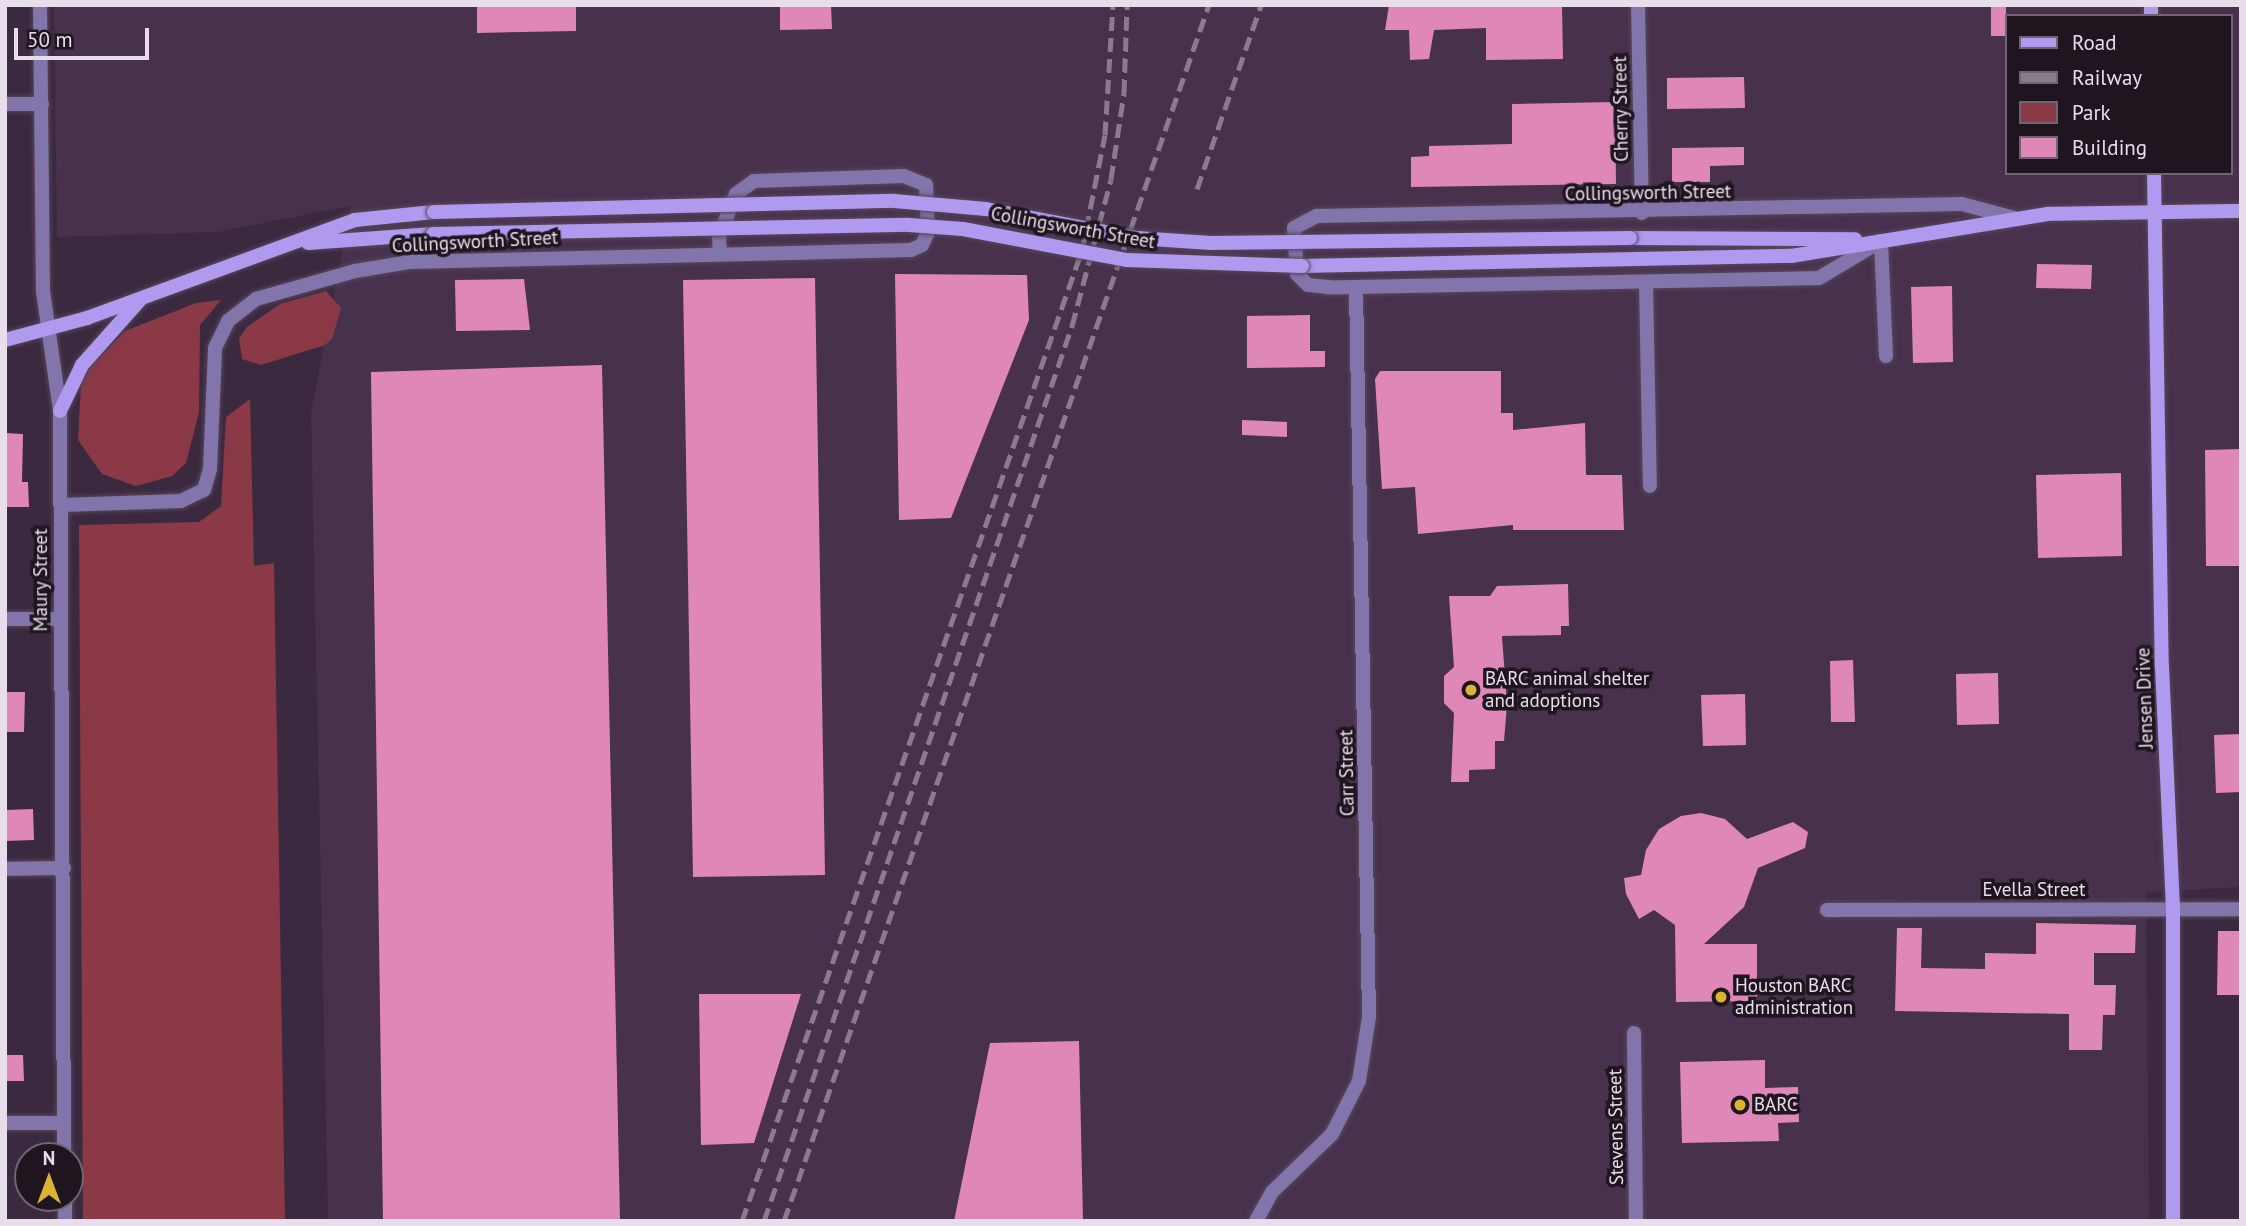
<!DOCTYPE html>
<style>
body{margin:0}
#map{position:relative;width:2246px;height:1226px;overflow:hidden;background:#3b293f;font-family:"PT Sans",sans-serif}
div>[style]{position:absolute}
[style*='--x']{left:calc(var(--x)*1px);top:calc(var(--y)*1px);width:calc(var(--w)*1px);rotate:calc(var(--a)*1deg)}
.built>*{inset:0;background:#48314d}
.green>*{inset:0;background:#8b3947}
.building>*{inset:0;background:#df88b8}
.roads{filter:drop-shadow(0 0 2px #57465a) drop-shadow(0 0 2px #57465a)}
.minor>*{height:14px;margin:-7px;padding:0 7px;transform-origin:7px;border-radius:7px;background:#8275ab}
.secondary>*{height:14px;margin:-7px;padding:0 7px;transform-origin:7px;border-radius:7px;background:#b09af0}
.rail>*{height:5px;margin-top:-2.5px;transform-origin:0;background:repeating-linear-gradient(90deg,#8a7b8d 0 14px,transparent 0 21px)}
.bridges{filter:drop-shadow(0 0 2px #57465a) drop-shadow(0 0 2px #57465a)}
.secondary-bridge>*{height:14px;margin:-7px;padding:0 7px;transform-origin:7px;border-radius:7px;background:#b09af0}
.dots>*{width:19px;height:19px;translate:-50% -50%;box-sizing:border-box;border:4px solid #1e151f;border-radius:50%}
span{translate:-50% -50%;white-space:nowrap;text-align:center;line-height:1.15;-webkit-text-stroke:7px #1e151f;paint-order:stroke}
.street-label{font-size:19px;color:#e8ddea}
.poi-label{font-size:19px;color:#e8ddea}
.left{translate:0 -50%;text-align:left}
.frame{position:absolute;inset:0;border:7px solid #e8ddea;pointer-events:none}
.legend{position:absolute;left:2005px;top:14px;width:228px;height:161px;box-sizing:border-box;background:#1e151f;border:2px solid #6f6570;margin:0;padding:9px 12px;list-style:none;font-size:21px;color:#e8ddea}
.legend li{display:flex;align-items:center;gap:14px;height:35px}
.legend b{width:35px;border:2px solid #6f6570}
.north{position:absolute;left:14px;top:1142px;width:70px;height:70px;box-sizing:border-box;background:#1e151f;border:2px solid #6f6570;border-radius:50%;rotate:0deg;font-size:19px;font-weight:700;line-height:28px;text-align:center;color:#e8ddea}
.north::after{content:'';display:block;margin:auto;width:24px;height:32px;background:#dcb233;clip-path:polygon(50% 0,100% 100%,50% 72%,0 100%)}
.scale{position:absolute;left:14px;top:28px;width:135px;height:32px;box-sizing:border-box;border:4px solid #e8ddea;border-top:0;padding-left:9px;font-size:21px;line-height:24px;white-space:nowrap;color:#e8ddea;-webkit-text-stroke:5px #1e151f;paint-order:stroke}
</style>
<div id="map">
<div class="built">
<div style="clip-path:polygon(evenodd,54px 5px,2241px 5px,2241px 887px,2146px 892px,2149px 1221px,328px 1221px,311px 413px,351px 206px,217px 232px,57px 237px,54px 5px,2006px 16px,2230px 16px,2230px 173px,2006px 173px,2006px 16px)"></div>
</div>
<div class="green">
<div style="clip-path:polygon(326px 291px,341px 308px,332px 339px,325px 345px,261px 365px,242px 359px,239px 338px,247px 327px,280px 304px)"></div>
<div style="clip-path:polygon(221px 300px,200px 325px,199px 412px,186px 463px,172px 476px,136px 486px,102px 474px,78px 440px,81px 384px,91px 366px,125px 331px,196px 303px)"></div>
<div style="clip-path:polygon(250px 399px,254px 566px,274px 563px,285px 1221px,83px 1221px,79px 525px,199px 522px,221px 506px,226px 417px)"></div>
</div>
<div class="building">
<div style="clip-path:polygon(477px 5px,576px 5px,576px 31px,477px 33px)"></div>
<div style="clip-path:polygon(780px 5px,831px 5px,832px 29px,780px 30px)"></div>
<div style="clip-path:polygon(1389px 5px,1562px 5px,1563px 59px,1486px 60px,1486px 28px,1434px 30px,1429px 59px,1410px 60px,1409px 30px,1385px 30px)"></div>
<div style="clip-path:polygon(1991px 5px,2006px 5px,2006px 36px,1991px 36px)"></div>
<div style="clip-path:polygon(1744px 77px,1745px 108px,1667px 109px,1667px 78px)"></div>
<div style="clip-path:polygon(1615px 102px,1616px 184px,1411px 187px,1411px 157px,1429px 156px,1429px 146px,1512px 144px,1512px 104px)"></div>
<div style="clip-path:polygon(1744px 147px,1744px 165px,1710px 166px,1710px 182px,1672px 182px,1672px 148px)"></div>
<div style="clip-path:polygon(2037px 264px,2092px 265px,2091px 289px,2036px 288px)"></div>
<div style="clip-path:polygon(895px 274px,1027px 275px,1029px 320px,951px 518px,899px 520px)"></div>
<div style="clip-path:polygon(815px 278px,825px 875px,693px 877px,683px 280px)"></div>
<div style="clip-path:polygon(524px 279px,530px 330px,456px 331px,455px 280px)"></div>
<div style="clip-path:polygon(1952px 286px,1953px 362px,1913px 363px,1911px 287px)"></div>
<div style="clip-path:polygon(1310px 315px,1310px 351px,1325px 351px,1325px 367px,1247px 368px,1247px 316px)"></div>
<div style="clip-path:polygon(602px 365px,620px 1221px,383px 1221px,371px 372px)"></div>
<div style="clip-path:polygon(1380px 371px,1501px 371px,1501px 413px,1513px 413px,1513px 430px,1585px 423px,1586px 475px,1622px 475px,1624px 530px,1513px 530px,1513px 525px,1418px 534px,1415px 487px,1382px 489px,1375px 379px)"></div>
<div style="clip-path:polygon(1242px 420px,1287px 422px,1287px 437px,1242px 435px)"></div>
<div style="clip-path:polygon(5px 433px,23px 434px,22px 482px,28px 482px,29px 507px,5px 507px)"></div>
<div style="clip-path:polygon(2241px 449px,2241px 566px,2206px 566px,2205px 450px)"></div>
<div style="clip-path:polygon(2121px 473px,2122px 556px,2038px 558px,2036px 475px)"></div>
<div style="clip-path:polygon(1568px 584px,1569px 626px,1561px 626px,1561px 635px,1502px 636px,1507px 705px,1504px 741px,1495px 741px,1495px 769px,1469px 770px,1469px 782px,1451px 782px,1454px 713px,1444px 703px,1444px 676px,1454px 667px,1449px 596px,1490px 596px,1497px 586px)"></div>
<div style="clip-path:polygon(1853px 660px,1855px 722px,1831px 722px,1830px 661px)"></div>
<div style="clip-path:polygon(1998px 673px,1999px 724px,1957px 725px,1956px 674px)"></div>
<div style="clip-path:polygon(5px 692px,25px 692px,24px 732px,7px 732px)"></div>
<div style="clip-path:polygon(1745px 694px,1746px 745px,1703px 746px,1701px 695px)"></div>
<div style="clip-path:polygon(2241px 734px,2241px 792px,2216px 793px,2214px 735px)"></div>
<div style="clip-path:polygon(33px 809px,34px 840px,5px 841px,5px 810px)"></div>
<div style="clip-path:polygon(1701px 813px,1725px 819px,1747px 839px,1793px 822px,1808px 832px,1805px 848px,1758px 868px,1744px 907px,1704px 944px,1757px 944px,1757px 1001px,1676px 1002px,1675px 925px,1654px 910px,1639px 919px,1626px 894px,1624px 878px,1641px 875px,1646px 850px,1659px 829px,1681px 816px)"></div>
<div style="clip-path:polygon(2036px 923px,2136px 925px,2135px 953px,2094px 953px,2094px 985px,2116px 985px,2115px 1015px,2103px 1015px,2102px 1050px,2069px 1050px,2069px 1014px,1895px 1011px,1897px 928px,1922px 928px,1921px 968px,1985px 969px,1985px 953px,2036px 954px)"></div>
<div style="clip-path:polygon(2218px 931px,2241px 931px,2241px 995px,2217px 995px)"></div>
<div style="clip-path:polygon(699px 994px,801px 994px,754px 1143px,701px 1145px)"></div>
<div style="clip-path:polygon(1079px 1041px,1083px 1221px,954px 1221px,990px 1043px)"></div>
<div style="clip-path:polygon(5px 1055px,23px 1055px,24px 1081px,5px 1081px)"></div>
<div style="clip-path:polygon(1765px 1060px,1765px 1088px,1798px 1087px,1799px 1122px,1778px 1123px,1779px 1141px,1682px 1143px,1680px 1062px)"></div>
</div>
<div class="roads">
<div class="minor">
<div style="--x:40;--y:5;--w:286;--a:89.4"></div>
<div style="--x:43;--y:291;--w:121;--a:81.9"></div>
<div style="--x:60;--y:411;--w:745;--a:89.69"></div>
<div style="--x:1638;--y:5;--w:208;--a:88.9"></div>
<div style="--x:5;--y:104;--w:37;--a:0"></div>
<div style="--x:1646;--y:283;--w:203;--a:88.9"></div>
<div style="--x:1886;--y:356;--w:115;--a:-92.5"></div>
<div style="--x:1881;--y:241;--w:72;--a:149.2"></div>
<div style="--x:1819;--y:278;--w:491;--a:178.9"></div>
<div style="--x:1328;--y:287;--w:20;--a:-174"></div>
<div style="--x:1308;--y:285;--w:16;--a:-135"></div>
<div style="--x:1297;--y:274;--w:46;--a:-93.7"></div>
<div style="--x:1294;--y:228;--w:26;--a:-28"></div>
<div style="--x:1317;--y:216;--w:645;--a:-1.07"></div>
<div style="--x:1962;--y:204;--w:58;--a:15"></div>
<div style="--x:61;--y:505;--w:120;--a:-1.9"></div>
<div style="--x:181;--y:501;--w:25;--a:-26"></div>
<div style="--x:204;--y:490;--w:22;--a:-74"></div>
<div style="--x:210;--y:469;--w:121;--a:-87.6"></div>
<div style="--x:215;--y:348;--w:30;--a:-64"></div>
<div style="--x:228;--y:321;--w:36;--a:-38"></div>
<div style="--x:256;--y:299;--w:103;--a:-15.8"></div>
<div style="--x:355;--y:271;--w:56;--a:-9.3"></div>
<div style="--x:410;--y:262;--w:501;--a:-1.37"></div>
<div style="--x:911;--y:250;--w:12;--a:-24"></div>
<div style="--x:922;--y:245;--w:14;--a:-65"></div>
<div style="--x:928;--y:232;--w:47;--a:-92.4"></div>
<div style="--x:926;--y:185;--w:24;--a:-158"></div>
<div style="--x:904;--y:176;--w:150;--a:178.1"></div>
<div style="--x:754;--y:181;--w:22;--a:144"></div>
<div style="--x:736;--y:194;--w:45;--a:112"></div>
<div style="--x:719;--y:236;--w:18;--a:87"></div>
<div style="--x:5;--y:619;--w:55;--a:0"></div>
<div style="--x:5;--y:869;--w:59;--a:-1"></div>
<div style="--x:1827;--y:910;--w:414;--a:-0.1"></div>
<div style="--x:1634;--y:1033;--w:188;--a:89.4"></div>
<div style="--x:5;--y:1123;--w:59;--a:0"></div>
<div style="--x:65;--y:1198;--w:23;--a:90"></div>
<div style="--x:1256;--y:1221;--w:33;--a:-61"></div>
<div style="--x:1272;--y:1192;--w:83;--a:-44"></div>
<div style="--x:1332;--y:1134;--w:59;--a:-63"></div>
<div style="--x:1359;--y:1081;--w:65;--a:-81.1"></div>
<div style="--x:1369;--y:1017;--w:729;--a:-91.02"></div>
</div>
<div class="secondary">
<div style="--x:2151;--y:5;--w:11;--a:90"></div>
<div style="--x:2154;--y:173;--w:493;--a:89.1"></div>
<div style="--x:2162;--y:666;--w:243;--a:87.4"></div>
<div style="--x:2173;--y:909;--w:312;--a:90"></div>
<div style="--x:1630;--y:238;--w:225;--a:0.3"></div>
<div style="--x:308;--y:243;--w:125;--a:-4.1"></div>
<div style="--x:1302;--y:266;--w:489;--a:-1.2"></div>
<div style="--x:1791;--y:256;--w:260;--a:-9.3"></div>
<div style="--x:2048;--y:214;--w:193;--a:-0.9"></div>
<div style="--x:5;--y:340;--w:85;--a:-15"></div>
<div style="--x:87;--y:318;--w:285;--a:-20.1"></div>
<div style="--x:355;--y:220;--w:79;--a:-5.8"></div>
<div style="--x:60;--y:411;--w:51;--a:-64.4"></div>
<div style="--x:82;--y:365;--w:87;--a:-48.3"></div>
</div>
</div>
<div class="rail">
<div style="--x:1197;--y:189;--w:195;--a:-70.8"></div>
<div style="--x:742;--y:1221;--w:1029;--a:-70.7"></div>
<div style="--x:1082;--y:250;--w:117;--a:-78.7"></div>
<div style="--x:1105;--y:135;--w:130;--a:-86.5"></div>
<div style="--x:764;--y:1221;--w:947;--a:-71.01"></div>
<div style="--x:1072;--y:326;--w:152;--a:-75.1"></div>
<div style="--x:1111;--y:179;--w:87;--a:-81.4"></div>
<div style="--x:1124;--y:93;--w:88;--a:-88"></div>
<div style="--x:784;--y:1221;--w:1288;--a:-70.74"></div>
</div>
<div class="bridges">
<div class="secondary-bridge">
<div style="--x:434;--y:212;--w:460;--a:-1.4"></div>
<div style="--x:894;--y:201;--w:92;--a:5"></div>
<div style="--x:986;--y:209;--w:154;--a:10.9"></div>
<div style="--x:1137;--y:238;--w:74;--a:3.9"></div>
<div style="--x:1211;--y:243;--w:419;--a:-0.7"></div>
<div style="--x:433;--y:234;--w:476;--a:-1.1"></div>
<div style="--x:909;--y:225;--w:54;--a:4.2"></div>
<div style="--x:963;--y:229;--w:167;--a:10.7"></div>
<div style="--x:1127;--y:260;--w:175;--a:2"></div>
</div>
</div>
<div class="dots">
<div style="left:1471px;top:690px;background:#dcb233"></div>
<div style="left:1721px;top:997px;background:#dcb233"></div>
<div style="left:1740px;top:1105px;background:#dcb233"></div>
</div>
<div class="street-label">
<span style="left:1621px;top:109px;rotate:-91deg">Cherry Street</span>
<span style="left:1648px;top:193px;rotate:-1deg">Collingsworth Street</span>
<span style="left:1073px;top:228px;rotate:10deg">Collingsworth Street</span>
<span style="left:475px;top:242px;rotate:-3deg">Collingsworth Street</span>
<span style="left:41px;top:580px;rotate:-90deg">Maury Street</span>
<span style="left:2145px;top:698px;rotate:-92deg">Jensen Drive</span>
<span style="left:1347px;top:773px;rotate:-91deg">Carr Street</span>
<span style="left:2034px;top:890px">Evella Street</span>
<span style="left:1616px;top:1127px;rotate:-91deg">Stevens Street</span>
</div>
<div class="poi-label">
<span class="left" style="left:1485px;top:690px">BARC animal shelter<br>and adoptions</span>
<span class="left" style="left:1735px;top:997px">Houston BARC<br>administration</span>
<span class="left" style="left:1754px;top:1105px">BARC</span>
</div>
<div class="frame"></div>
<ul class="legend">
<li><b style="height:9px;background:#b09af0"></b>Road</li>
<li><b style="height:9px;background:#8a7b8d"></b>Railway</li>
<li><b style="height:19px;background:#8b3947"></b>Park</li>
<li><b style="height:19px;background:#df88b8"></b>Building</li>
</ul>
<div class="north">N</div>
<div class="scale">50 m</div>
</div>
